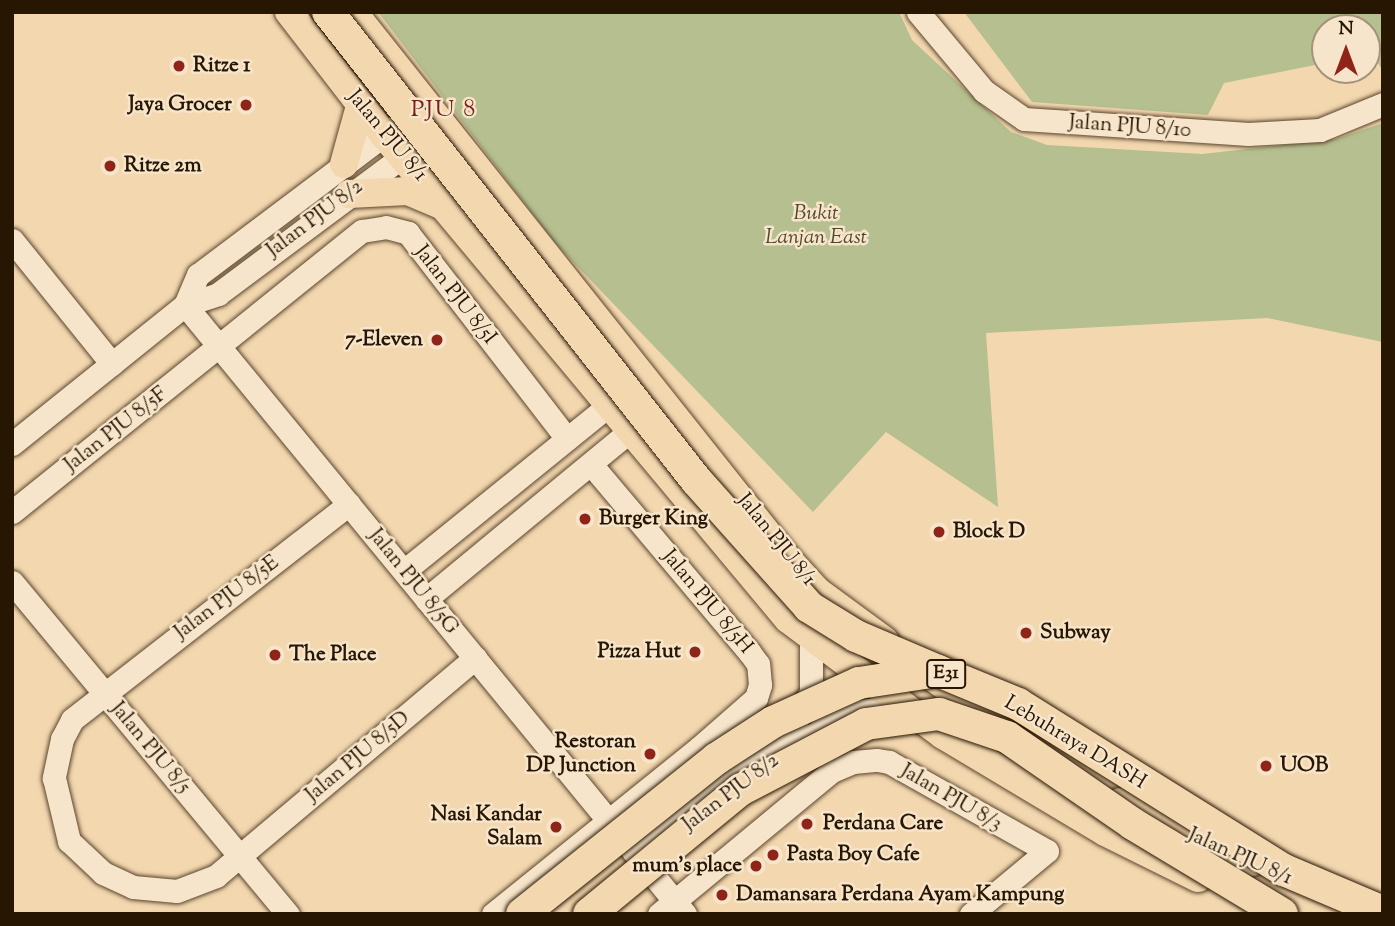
<!DOCTYPE html>
<style>
body{margin:0}
#map{position:relative;width:1395px;height:926px;overflow:hidden;background:#f3d7af;font-family:"Sorts Mill Goudy",serif}
div>[style]{position:absolute}
[style*='--x']{left:calc(var(--x)*1px);top:calc(var(--y)*1px);width:calc(var(--w)*1px);rotate:calc(var(--a)*1deg)}
.green>*{inset:0;background:#b5bf8f}
.roads{filter:drop-shadow(0 0 2px #5a462d) drop-shadow(0 0 2px #5a462d)}
.minor>*{height:23px;margin:-11.5px;padding:0 11.5px;transform-origin:11.5px;border-radius:11.5px;background:#f7e5cb}
.major>*{height:28px;margin:-14px;padding:0 14px;transform-origin:14px;border-radius:14px;background:#f3d7af}
.bridges{filter:drop-shadow(0 0 2px #271602) drop-shadow(0 0 2px #271602)}
.highway-bridge>*{height:32px;margin:-16px;padding:0 16px;transform-origin:16px;border-radius:16px;background:#f3d7af}
.dots>*{width:19px;height:19px;translate:-50% -50%;box-sizing:border-box;border:4px solid #f7e5cb;border-radius:50%}
span{translate:-50% -50%;white-space:nowrap;text-align:center;line-height:1.15;-webkit-text-stroke:5px #f7e5cb;paint-order:stroke}
.shield-label span{padding:2px 5px;background:#f7e5cb;border:2px solid;border-radius:5px;-webkit-text-stroke-width:0}
.shield-label{font-size:19px;color:#271602;font-weight:700}
.poi-label{font-size:21px;color:#271602;font-weight:700}
.left{translate:0 -50%;text-align:left}
.right{translate:-100% -50%;text-align:right}
.street-label{font-size:21px;color:#271602}
.park-label{font-size:21px;color:#52492c;font-style:italic}
.quarter-label{font-size:24px;color:#7a1f14;letter-spacing:2px}
.frame{position:absolute;inset:0;border:14px solid #271602;pointer-events:none}
.north{position:absolute;left:1311px;top:14px;width:70px;height:70px;box-sizing:border-box;background:#f7e5cb;border:2px solid #a4927b;border-radius:50%;rotate:0deg;font-size:19px;font-weight:700;line-height:28px;text-align:center;color:#271602}
.north::after{content:'';display:block;margin:auto;width:24px;height:32px;background:#8f2418;clip-path:polygon(50% 0,100% 100%,50% 72%,0 100%)}
</style>
<div id="map">
<div class="green">
<div style="clip-path:polygon(378px 12px,899px 12px,912px 40px,1011px 132px,1047px 145px,1202px 154px,1336px 139px,1383px 123px,1383px 342px,1267px 318px,986px 333px,998px 507px,886px 432px,813px 512px,555px 243px)"></div>
<div style="clip-path:polygon(964px 12px,1383px 12px,1383px 71px,1372px 54px,1367px 55px,1367px 28px,1325px 28px,1325px 63px,1224px 83px,1208px 115px,1032px 102px)"></div>
</div>
<div class="roads">
<div class="minor">
<div style="--x:918;--y:12;--w:103;--a:50.1"></div>
<div style="--x:984;--y:91;--w:49;--a:35"></div>
<div style="--x:1024;--y:119;--w:225;--a:3.8"></div>
<div style="--x:1248;--y:134;--w:72;--a:-3.2"></div>
<div style="--x:1320;--y:130;--w:68;--a:-22.4"></div>
<div style="--x:12;--y:240;--w:159;--a:51.1"></div>
<div style="--x:185;--y:305;--w:788;--a:50.61"></div>
<div style="--x:185;--y:305;--w:33;--a:-67"></div>
<div style="--x:198;--y:275;--w:279;--a:-37"></div>
<div style="--x:12;--y:444;--w:222;--a:-38.8"></div>
<div style="--x:185;--y:305;--w:35;--a:-18"></div>
<div style="--x:218;--y:294;--w:276;--a:-36.7"></div>
<div style="--x:349;--y:504;--w:351;--a:142.1"></div>
<div style="--x:72;--y:720;--w:21;--a:118"></div>
<div style="--x:62;--y:739;--w:40;--a:102"></div>
<div style="--x:54;--y:778;--w:65;--a:76.6"></div>
<div style="--x:69;--y:841;--w:47;--a:43.3"></div>
<div style="--x:103;--y:873;--w:33;--a:25"></div>
<div style="--x:133;--y:887;--w:44;--a:5.2"></div>
<div style="--x:177;--y:891;--w:42;--a:-21"></div>
<div style="--x:216;--y:876;--w:339;--a:-40.1"></div>
<div style="--x:12;--y:512;--w:449;--a:-38.8"></div>
<div style="--x:362;--y:231;--w:24;--a:-9"></div>
<div style="--x:386;--y:227;--w:23;--a:15"></div>
<div style="--x:408;--y:233;--w:260;--a:52.3"></div>
<div style="--x:404;--y:571;--w:264;--a:-39"></div>
<div style="--x:12;--y:582;--w:432;--a:50.3"></div>
<div style="--x:426;--y:599;--w:264;--a:-39.5"></div>
<div style="--x:780;--y:757;--w:81;--a:-33.9"></div>
<div style="--x:847;--y:712;--w:45;--a:-5.1"></div>
<div style="--x:633;--y:851;--w:208;--a:-38.4"></div>
<div style="--x:796;--y:722;--w:34;--a:-64"></div>
<div style="--x:811;--y:691;--w:52;--a:-90"></div>
<div style="--x:493;--y:914;--w:265;--a:-38.9"></div>
<div style="--x:699;--y:748;--w:76;--a:-41.3"></div>
<div style="--x:756;--y:698;--w:14;--a:-73"></div>
<div style="--x:760;--y:685;--w:21;--a:-95"></div>
<div style="--x:758;--y:664;--w:14;--a:-126"></div>
<div style="--x:750;--y:653;--w:247;--a:-130.1"></div>
<div style="--x:659;--y:914;--w:224;--a:-39.6"></div>
<div style="--x:832;--y:771;--w:23;--a:-23"></div>
<div style="--x:853;--y:762;--w:24;--a:-5"></div>
<div style="--x:877;--y:760;--w:12;--a:9"></div>
<div style="--x:889;--y:762;--w:181;--a:29.4"></div>
<div style="--x:1047;--y:851;--w:99;--a:140.3"></div>
</div>
<div class="major">
<div style="--x:289;--y:12;--w:155;--a:52.3"></div>
<div style="--x:384;--y:135;--w:630;--a:50.15"></div>
<div style="--x:788;--y:619;--w:194;--a:36.8"></div>
<div style="--x:943;--y:735;--w:189;--a:30.9"></div>
<div style="--x:1105;--y:832;--w:104;--a:26.3"></div>
<div style="--x:353;--y:12;--w:696;--a:51.53"></div>
<div style="--x:786;--y:557;--w:46;--a:47.6"></div>
<div style="--x:817;--y:591;--w:84;--a:36.3"></div>
<div style="--x:344;--y:164;--w:60;--a:-74.6"></div>
<div style="--x:349;--y:194;--w:59;--a:-2.9"></div>
<div style="--x:408;--y:191;--w:36;--a:23"></div>
<div style="--x:931;--y:676;--w:97;--a:36.2"></div>
<div style="--x:1120;--y:802;--w:145;--a:24.4"></div>
</div>
</div>
<div class="bridges">
<div class="highway-bridge">
<div style="--x:328;--y:12;--w:595;--a:51.82"></div>
<div style="--x:696;--y:480;--w:170;--a:48.3"></div>
<div style="--x:809;--y:607;--w:55;--a:31.7"></div>
<div style="--x:856;--y:636;--w:89;--a:23.1"></div>
<div style="--x:522;--y:914;--w:248;--a:-38.6"></div>
<div style="--x:716;--y:759;--w:68;--a:-33"></div>
<div style="--x:773;--y:722;--w:94;--a:-24.4"></div>
<div style="--x:859;--y:683;--w:80;--a:-8.6"></div>
<div style="--x:938;--y:671;--w:87;--a:22.4"></div>
<div style="--x:1018;--y:704;--w:314;--a:32"></div>
<div style="--x:1284;--y:870;--w:108;--a:23"></div>
<div style="--x:589;--y:914;--w:195;--a:-39.4"></div>
<div style="--x:740;--y:790;--w:142;--a:-27.6"></div>
<div style="--x:866;--y:724;--w:74;--a:-7.8"></div>
<div style="--x:939;--y:714;--w:72;--a:18.7"></div>
<div style="--x:1007;--y:737;--w:153;--a:34.6"></div>
<div style="--x:1133;--y:824;--w:174;--a:31.1"></div>
</div>
</div>
<div class="dots">
<div style="left:179px;top:66px;background:#8f2418"></div>
<div style="left:246px;top:105px;background:#8f2418"></div>
<div style="left:110px;top:166px;background:#8f2418"></div>
<div style="left:437px;top:340px;background:#8f2418"></div>
<div style="left:585px;top:519px;background:#8f2418"></div>
<div style="left:939px;top:532px;background:#8f2418"></div>
<div style="left:1026px;top:633px;background:#8f2418"></div>
<div style="left:695px;top:652px;background:#8f2418"></div>
<div style="left:275px;top:655px;background:#8f2418"></div>
<div style="left:650px;top:754px;background:#8f2418"></div>
<div style="left:1266px;top:766px;background:#8f2418"></div>
<div style="left:807px;top:824px;background:#8f2418"></div>
<div style="left:556px;top:827px;background:#8f2418"></div>
<div style="left:773px;top:855px;background:#8f2418"></div>
<div style="left:756px;top:866px;background:#8f2418"></div>
<div style="left:722px;top:895px;background:#8f2418"></div>
</div>
<div class="shield-label">
<span style="left:946px;top:674px">E31</span>
</div>
<div class="poi-label">
<span class="left" style="left:193px;top:66px">Ritze 1</span>
<span class="right" style="left:232px;top:105px">Jaya Grocer</span>
<span class="left" style="left:124px;top:166px">Ritze 2m</span>
<span class="right" style="left:423px;top:340px">7-Eleven</span>
<span class="left" style="left:599px;top:519px">Burger King</span>
<span class="left" style="left:953px;top:532px">Block D</span>
<span class="left" style="left:1040px;top:633px">Subway</span>
<span class="right" style="left:681px;top:652px">Pizza Hut</span>
<span class="left" style="left:289px;top:655px">The Place</span>
<span class="right" style="left:636px;top:754px">Restoran<br>DP Junction</span>
<span class="left" style="left:1280px;top:766px">UOB</span>
<span class="right" style="left:542px;top:827px">Nasi Kandar<br>Salam</span>
<span class="left" style="left:823px;top:824px">Perdana Care</span>
<span class="left" style="left:787px;top:855px">Pasta Boy Cafe</span>
<span class="right" style="left:742px;top:866px">mum's place</span>
<span class="left" style="left:736px;top:895px">Damansara Perdana Ayam Kampung</span>
</div>
<div class="street-label">
<span style="left:1130px;top:127px;rotate:4deg">Jalan PJU 8/10</span>
<span style="left:387px;top:136px;rotate:50deg">Jalan PJU 8/1</span>
<span style="left:315px;top:219px;rotate:-37deg">Jalan PJU 8/2</span>
<span style="left:455px;top:295px;rotate:52deg">Jalan PJU 8/5I</span>
<span style="left:116px;top:430px;rotate:-38deg">Jalan PJU 8/5F</span>
<span style="left:776px;top:540px;rotate:51deg">Jalan PJU 8/1</span>
<span style="left:413px;top:582px;rotate:51deg">Jalan PJU 8/5G</span>
<span style="left:227px;top:598px;rotate:-37deg">Jalan PJU 8/5E</span>
<span style="left:707px;top:602px;rotate:50deg">Jalan PJU 8/5H</span>
<span style="left:1075px;top:743px;rotate:31deg">Lebuhraya DASH</span>
<span style="left:150px;top:748px;rotate:50deg">Jalan PJU 8/5</span>
<span style="left:358px;top:757px;rotate:-40deg">Jalan PJU 8/5D</span>
<span style="left:731px;top:793px;rotate:-37deg">Jalan PJU 8/2</span>
<span style="left:951px;top:798px;rotate:30deg">Jalan PJU 8/3</span>
<span style="left:1240px;top:857px;rotate:24deg">Jalan PJU 8/1</span>
</div>
<div class="park-label">
<span style="left:816px;top:226px">Bukit<br>Lanjan East</span>
</div>
<div class="quarter-label">
<span style="left:444px;top:111px">PJU 8</span>
</div>
<div class="frame"></div>
<div class="north">N</div>
</div>
